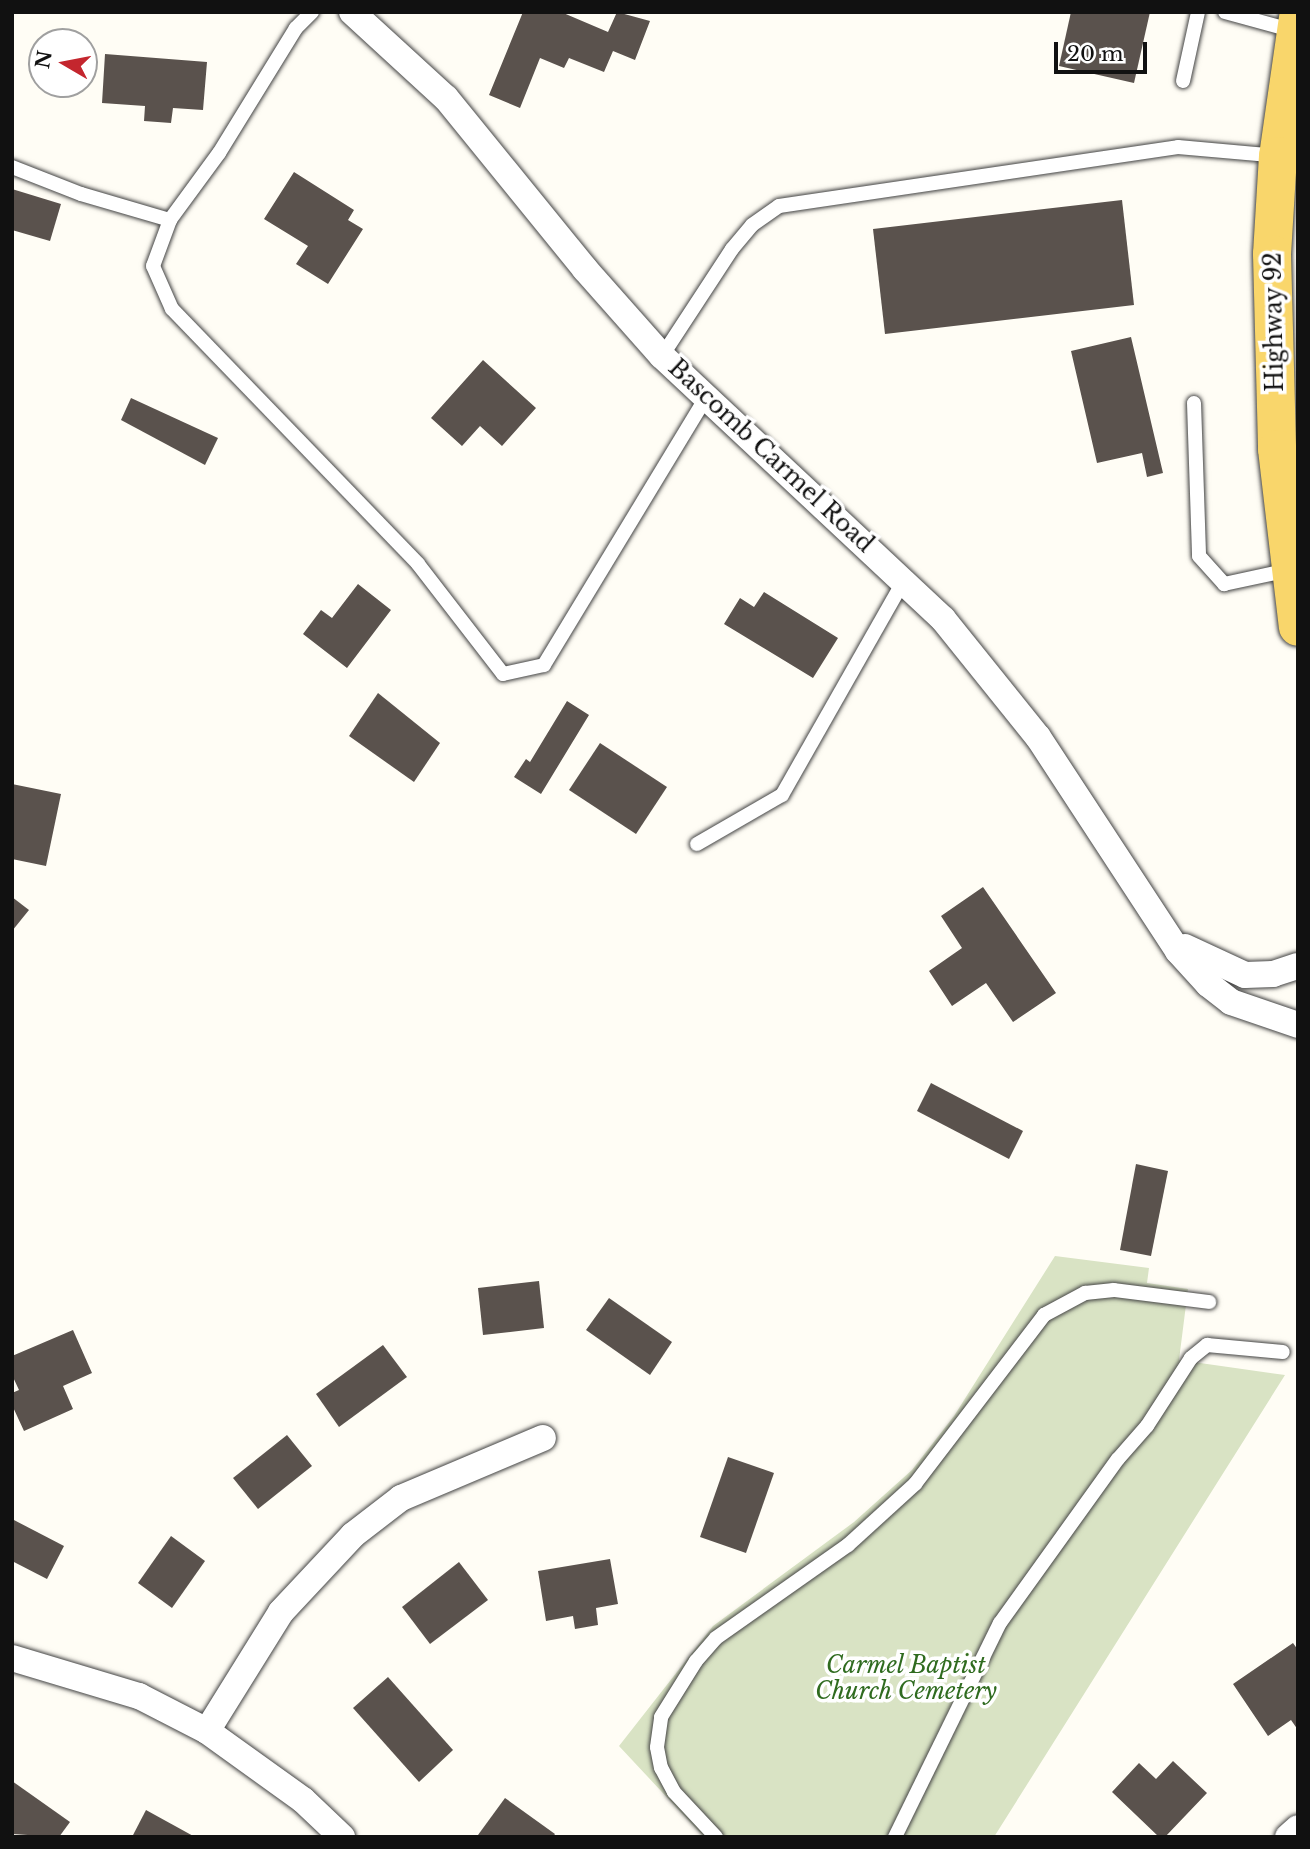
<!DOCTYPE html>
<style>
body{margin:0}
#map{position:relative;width:1310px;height:1849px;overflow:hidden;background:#fffdf5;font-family:"Libre Baskerville",serif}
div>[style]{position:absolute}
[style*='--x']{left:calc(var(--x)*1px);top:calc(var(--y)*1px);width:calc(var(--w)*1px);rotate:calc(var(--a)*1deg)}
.cemetery>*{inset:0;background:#d9e3c4}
.building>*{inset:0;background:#5a524d}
.roads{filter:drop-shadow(0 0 2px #444) drop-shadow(0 0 2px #444)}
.lane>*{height:14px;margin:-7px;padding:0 7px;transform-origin:7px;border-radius:7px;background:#fff}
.street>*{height:26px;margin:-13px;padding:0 13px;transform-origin:13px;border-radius:13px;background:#fff}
.primary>*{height:38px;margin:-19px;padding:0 19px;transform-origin:19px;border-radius:19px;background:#f9d66b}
span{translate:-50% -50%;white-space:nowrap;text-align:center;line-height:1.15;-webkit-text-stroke:7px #fff;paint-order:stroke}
.street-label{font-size:23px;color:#111}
.park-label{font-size:23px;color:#2f6b1f;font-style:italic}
.frame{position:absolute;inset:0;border:14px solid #111;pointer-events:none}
.north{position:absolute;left:28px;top:28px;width:70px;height:70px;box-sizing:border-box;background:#fff;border:2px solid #a0a0a0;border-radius:50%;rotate:280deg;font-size:19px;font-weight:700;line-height:28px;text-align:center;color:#111}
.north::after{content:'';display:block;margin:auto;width:24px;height:32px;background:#c4262e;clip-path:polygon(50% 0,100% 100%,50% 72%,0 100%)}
.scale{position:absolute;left:1054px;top:42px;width:93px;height:32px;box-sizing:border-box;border:4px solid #111;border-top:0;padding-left:9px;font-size:21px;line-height:24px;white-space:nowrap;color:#111;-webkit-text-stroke:5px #fff;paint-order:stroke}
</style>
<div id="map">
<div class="cemetery">
<div style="clip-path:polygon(1055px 1256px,1149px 1268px,1147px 1283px,1188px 1289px,1179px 1360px,1285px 1375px,994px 1837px,704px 1837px,619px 1746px,713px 1626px,854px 1522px,912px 1470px,954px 1416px)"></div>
</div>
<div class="building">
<div style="clip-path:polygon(523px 12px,561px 12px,608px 32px,617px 12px,650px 21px,635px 60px,613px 51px,604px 72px,569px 58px,564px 68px,540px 58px,520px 108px,489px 95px)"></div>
<div style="clip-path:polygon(1071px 12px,1150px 12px,1134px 83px,1059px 66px)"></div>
<div style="clip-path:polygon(105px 54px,207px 62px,203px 110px,173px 108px,171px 123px,144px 121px,145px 106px,102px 103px)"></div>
<div style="clip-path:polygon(294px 172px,354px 210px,348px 220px,363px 229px,328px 284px,296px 264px,308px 246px,264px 219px)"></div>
<div style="clip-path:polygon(12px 189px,61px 204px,50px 241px,12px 230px)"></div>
<div style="clip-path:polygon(1122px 200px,1134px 305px,885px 334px,873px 229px)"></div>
<div style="clip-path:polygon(1131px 337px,1163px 473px,1147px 477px,1142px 453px,1097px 463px,1071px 351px)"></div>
<div style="clip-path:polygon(483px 360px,536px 408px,502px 446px,480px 426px,462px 446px,431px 418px)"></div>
<div style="clip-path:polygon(131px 398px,218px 438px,205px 465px,121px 420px)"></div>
<div style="clip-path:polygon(358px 584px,391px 610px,347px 668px,303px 634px,321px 610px,332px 618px)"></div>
<div style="clip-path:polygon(764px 592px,838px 638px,813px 678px,724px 624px,740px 598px,754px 607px)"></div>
<div style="clip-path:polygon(378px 693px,440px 743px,414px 782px,349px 736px)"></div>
<div style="clip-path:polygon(567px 701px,589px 715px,541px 794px,514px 777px,526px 759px,530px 762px)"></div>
<div style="clip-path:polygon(600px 743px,667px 787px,636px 834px,569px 790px)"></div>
<div style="clip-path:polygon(12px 784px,61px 794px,46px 866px,12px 859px)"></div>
<div style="clip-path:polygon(983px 887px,1056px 993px,1013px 1022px,986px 983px,952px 1006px,929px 971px,962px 948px,941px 916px)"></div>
<div style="clip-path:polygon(12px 897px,29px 910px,12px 931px)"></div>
<div style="clip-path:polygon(931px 1083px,1023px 1131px,1009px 1159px,917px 1111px)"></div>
<div style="clip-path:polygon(1136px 1164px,1168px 1171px,1151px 1256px,1120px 1250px)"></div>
<div style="clip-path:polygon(539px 1281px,544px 1328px,483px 1335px,478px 1288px)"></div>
<div style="clip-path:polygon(609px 1298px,672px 1342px,650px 1375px,586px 1330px)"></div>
<div style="clip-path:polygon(73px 1330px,92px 1373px,63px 1386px,73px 1409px,24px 1431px,12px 1405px,12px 1393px,19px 1390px,12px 1375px,12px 1356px)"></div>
<div style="clip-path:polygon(383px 1345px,407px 1377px,339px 1427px,316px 1394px)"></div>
<div style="clip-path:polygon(287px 1435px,312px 1466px,258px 1509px,233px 1478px)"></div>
<div style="clip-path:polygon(728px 1457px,774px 1473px,746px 1553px,700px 1537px)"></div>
<div style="clip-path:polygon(12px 1519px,64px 1546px,47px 1579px,12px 1561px)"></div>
<div style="clip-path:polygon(171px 1536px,205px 1561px,172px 1608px,138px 1583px)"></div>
<div style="clip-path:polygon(610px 1559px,618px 1604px,596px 1608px,598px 1625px,575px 1629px,573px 1616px,546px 1621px,538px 1571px)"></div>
<div style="clip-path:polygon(459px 1562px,488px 1600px,430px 1644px,402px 1607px)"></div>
<div style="clip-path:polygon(1293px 1643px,1298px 1650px,1298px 1730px,1291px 1720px,1268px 1736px,1233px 1684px)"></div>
<div style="clip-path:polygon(388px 1677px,453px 1750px,419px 1782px,353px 1708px)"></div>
<div style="clip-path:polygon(1173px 1761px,1207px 1793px,1165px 1837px,1159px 1837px,1112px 1792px,1139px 1763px,1156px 1779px)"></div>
<div style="clip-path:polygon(12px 1781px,70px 1822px,59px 1837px,12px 1834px)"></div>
<div style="clip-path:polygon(505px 1798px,555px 1834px,553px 1837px,478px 1835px)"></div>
<div style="clip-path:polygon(146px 1810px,195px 1837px,132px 1837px)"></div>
</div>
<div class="roads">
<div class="lane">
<div style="--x:312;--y:12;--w:23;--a:135"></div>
<div style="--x:296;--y:28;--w:147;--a:121.6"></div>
<div style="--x:219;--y:153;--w:83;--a:126.2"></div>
<div style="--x:170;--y:220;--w:49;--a:110.3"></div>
<div style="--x:153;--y:266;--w:47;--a:66.2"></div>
<div style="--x:172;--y:309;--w:354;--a:46"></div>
<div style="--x:418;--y:564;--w:139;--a:52.3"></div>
<div style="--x:503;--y:674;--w:42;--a:-12.4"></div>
<div style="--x:544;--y:665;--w:312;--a:-58.8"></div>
<div style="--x:1225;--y:12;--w:72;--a:15.4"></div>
<div style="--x:1183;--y:81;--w:71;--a:-77.7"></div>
<div style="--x:12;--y:167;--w:74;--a:21.4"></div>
<div style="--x:81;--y:194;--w:93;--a:16.3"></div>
<div style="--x:662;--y:356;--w:128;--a:-56.8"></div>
<div style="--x:732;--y:249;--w:31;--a:-50"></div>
<div style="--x:752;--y:225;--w:33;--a:-35"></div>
<div style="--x:779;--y:206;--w:403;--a:-8.4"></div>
<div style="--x:1178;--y:147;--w:100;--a:5.1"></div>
<div style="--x:1194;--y:403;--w:153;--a:88.1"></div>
<div style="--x:1199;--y:556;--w:38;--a:48"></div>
<div style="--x:1224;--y:584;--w:66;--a:-12.2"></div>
<div style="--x:697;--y:844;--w:98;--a:-30"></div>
<div style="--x:782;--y:795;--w:247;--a:-60.4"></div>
<div style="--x:716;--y:1837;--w:62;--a:-133"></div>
<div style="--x:674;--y:1792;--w:27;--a:-118"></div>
<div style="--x:661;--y:1768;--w:21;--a:-101"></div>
<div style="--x:657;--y:1747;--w:30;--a:-82"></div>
<div style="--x:661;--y:1717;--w:66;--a:-58"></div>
<div style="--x:696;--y:1661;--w:30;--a:-49"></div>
<div style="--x:716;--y:1638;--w:161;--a:-35.2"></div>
<div style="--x:848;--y:1545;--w:91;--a:-42.3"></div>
<div style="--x:915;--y:1484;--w:213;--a:-52.6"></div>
<div style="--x:1044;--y:1315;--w:47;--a:-28.2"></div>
<div style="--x:1085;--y:1293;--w:29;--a:-6"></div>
<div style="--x:1114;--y:1290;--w:96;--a:7.2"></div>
<div style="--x:895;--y:1837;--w:238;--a:-63.9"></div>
<div style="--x:1000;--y:1623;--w:202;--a:-54.3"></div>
<div style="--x:1118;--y:1459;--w:44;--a:-48.7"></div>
<div style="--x:1147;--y:1426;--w:81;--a:-57.1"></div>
<div style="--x:1191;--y:1358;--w:21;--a:-39"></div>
<div style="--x:1207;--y:1345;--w:76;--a:5.3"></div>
</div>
<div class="street">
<div style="--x:352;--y:12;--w:127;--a:42.5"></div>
<div style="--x:446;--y:98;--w:220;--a:50.9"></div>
<div style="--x:585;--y:269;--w:116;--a:48.5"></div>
<div style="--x:662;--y:356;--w:385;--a:43.1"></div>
<div style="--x:943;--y:619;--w:151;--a:51.2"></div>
<div style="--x:1038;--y:737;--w:256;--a:56.8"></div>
<div style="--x:1178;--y:951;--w:45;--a:47.7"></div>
<div style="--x:1208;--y:984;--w:29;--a:38"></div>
<div style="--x:1231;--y:1002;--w:71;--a:18.9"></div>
<div style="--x:1185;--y:947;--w:66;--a:25"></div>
<div style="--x:1245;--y:975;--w:28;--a:-2"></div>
<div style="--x:1273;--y:974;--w:26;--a:-18"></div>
<div style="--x:12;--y:1658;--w:133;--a:16.7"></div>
<div style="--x:139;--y:1696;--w:76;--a:27.2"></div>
<div style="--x:207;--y:1731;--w:118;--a:35.7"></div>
<div style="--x:303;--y:1800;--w:54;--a:43.5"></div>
<div style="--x:207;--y:1731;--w:140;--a:-58.1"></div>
<div style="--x:281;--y:1612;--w:105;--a:-46.9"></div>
<div style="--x:353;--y:1535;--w:61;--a:-37.6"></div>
<div style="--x:401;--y:1498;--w:154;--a:-22.9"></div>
<div style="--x:1288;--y:1837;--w:13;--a:-42"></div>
</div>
<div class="primary">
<div style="--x:1298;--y:18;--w:139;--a:98.2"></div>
<div style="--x:1278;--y:156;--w:98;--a:93.5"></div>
<div style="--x:1272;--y:254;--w:195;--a:88.5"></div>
<div style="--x:1277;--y:449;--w:179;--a:83.3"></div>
</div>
</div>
<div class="street-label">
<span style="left:1274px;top:322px;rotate:-91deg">Highway 92</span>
<span style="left:771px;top:456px;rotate:43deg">Bascomb Carmel Road</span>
</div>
<div class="park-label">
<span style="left:906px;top:1678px">Carmel Baptist<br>Church Cemetery</span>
</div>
<div class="frame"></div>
<div class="north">N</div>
<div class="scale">20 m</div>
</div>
